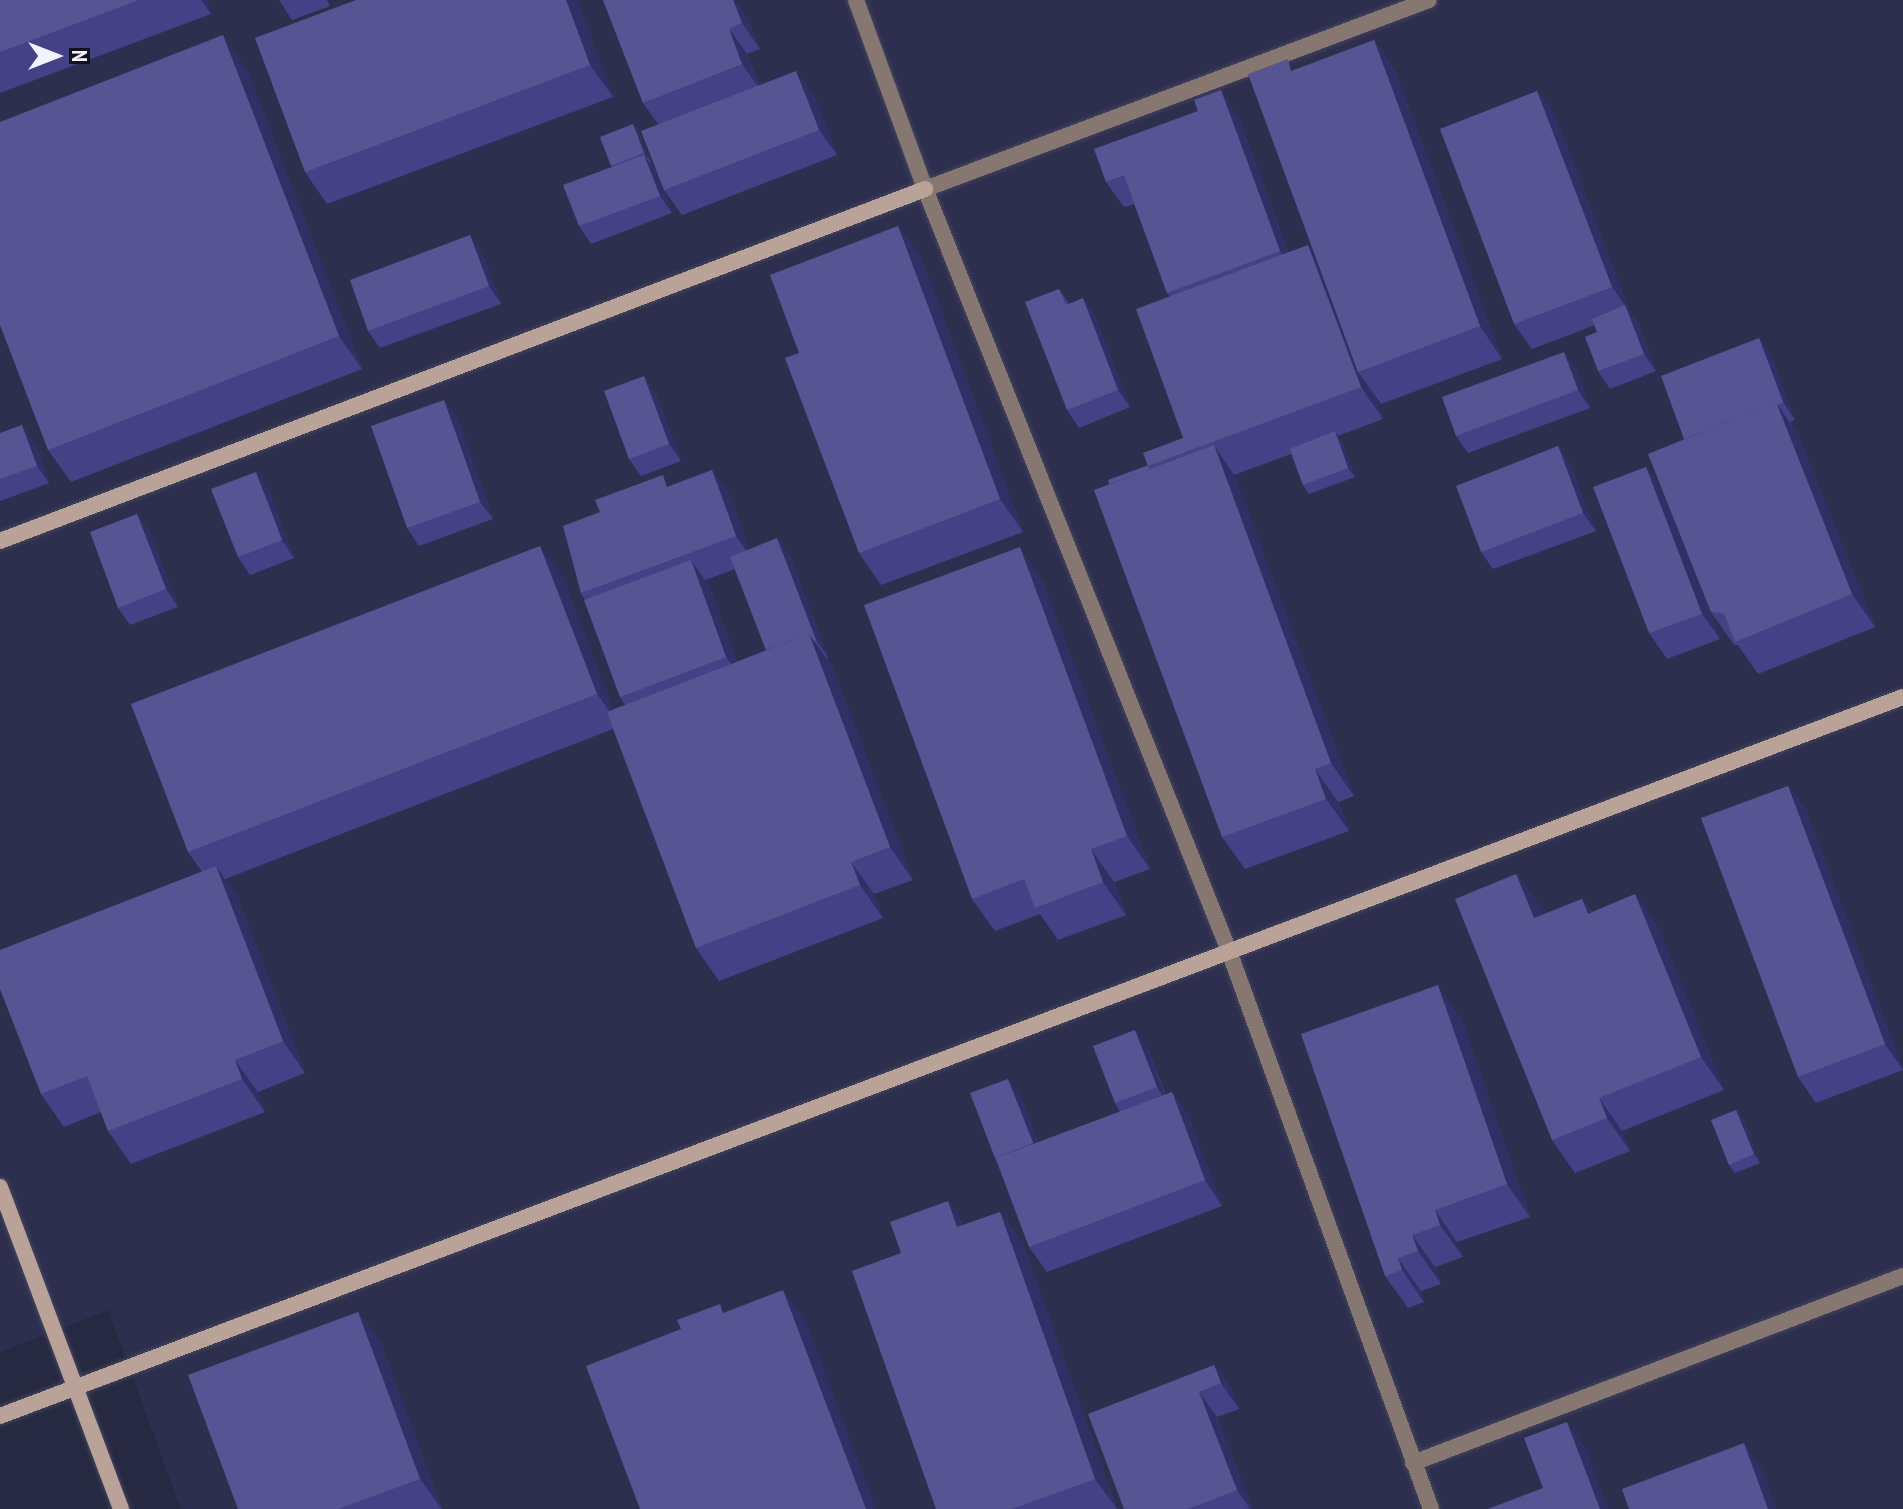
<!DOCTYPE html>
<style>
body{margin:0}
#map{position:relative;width:1903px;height:1509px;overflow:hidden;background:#272942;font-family:"PT Sans Narrow",sans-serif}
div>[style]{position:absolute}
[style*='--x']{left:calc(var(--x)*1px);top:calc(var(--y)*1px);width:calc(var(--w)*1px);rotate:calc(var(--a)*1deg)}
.built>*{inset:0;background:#2e2f4f}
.roads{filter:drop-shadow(0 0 2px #43455c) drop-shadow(0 0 2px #43455c)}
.street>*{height:16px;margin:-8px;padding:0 8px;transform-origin:8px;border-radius:8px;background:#867771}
.secondary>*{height:16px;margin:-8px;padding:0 8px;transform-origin:8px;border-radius:8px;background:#b9a298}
.wall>*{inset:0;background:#444187}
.shaded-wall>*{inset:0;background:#313066}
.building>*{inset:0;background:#575493}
span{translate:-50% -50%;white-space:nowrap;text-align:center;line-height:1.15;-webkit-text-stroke:6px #12131e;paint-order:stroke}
.north{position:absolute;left:16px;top:16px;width:80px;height:80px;-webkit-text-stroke:6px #12131e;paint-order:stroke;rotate:90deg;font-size:22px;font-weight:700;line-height:32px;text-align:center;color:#f1f2fc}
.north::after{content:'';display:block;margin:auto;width:28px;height:36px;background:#f1f2fc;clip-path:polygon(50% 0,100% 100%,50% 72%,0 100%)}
</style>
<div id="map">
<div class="built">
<div style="clip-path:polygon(0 0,1903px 0,1903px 1509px,181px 1509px,108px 1310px,0 1352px)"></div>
</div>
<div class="roads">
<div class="street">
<div style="--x:856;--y:0;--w:201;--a:69.9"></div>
<div style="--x:925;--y:189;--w:820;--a:68.25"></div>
<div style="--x:1229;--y:951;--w:593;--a:70.1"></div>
<div style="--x:925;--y:189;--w:538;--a:-20.56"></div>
<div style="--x:1413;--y:1463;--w:524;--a:-20.89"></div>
</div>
<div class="secondary">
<div style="--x:0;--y:541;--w:990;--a:-20.83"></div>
<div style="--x:0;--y:1187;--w:344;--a:69.4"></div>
<div style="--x:0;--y:1416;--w:2034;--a:-20.7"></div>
</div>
</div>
<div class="wall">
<div style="clip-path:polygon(0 0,206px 0,211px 14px,0 93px)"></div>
<div style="clip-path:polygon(279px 0,327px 0,330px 6px,292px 20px)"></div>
<div style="clip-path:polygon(577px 0,613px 97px,327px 204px,305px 172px)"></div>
<div style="clip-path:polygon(603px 0,734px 0,748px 20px,760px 49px,747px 54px,759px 85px,814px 96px,837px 155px,682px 215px,664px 190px,658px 124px,643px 103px)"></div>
<div style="clip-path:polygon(1374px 40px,1396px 73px,1502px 359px,1381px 404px,1374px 394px,1383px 419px,1338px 436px,1341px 440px,1355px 477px,1309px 494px,1303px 485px,1291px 454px,1234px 475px,1354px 796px,1338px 802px,1349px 831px,1245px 869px,1222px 837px,1109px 484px,1148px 466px,1183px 438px,1170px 296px,1167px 293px,1134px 204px,1124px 207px,1106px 182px,1238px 116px,1288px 252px,1315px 256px,1295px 70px)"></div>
<div style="clip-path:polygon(246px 68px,362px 369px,71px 482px,48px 450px)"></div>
<div style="clip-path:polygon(1537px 91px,1555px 116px,1629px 310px,1638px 323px,1656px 371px,1610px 389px,1598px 371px,1597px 332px,1595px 325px,1532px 349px,1514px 324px)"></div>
<div style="clip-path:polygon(633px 124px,639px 133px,651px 162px,650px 162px,657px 172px,672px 213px,591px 244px,579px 226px,612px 167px)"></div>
<div style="clip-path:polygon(898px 226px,921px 258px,1023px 532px,881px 585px,859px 553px,799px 353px)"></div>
<div style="clip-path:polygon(470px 235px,482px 253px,501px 304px,380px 348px,368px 331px)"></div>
<div style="clip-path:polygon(1059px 289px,1069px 304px,1095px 316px,1130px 407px,1079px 428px,1067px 410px)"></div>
<div style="clip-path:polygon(1759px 338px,1771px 355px,1795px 420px,1790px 422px,1798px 435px,1875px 627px,1758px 674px,1738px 645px,1734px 645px,1711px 612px,1681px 538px,1720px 639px,1667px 659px,1649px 633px,1646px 467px,1662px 490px,1684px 439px)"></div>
<div style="clip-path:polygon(1576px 369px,1590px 408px,1468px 453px,1456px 436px)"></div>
<div style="clip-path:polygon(656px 394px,681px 461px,641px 476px,629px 459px)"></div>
<div style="clip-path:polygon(457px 417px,493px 519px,419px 546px,407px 528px)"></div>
<div style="clip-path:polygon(0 433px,34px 443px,49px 483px,0 501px)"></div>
<div style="clip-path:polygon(1558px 446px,1570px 464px,1596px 531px,1493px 569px,1481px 552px)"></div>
<div style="clip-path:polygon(evenodd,712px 470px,730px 496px,749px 549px,790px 556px,828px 657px,826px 658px,832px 666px,913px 880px,874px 894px,883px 918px,719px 981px,696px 948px,613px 729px,225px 879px,238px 899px,305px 1073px,258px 1092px,265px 1112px,131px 1164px,108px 1131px,101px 1112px,64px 1127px,41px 1094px,202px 872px,188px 852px,563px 578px,613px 709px,625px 705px,620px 697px,585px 600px,581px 593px,670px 486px,712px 470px,735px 569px,766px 650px,737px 662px,709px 586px,705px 580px,735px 569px)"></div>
<div style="clip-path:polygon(268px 489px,294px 558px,250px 575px,238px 557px)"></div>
<div style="clip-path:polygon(137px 514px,149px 531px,178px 607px,130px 625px,118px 608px)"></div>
<div style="clip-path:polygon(1042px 580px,1150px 869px,1114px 882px,1126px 915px,1058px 940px,1040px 914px,995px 931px,972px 899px)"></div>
<div style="clip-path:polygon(1788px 786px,1806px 811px,1903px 1070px,1816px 1103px,1798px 1077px)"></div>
<div style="clip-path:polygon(1516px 874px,1539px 906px,1542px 915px,1582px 899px,1592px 912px,1635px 894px,1658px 927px,1724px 1090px,1622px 1131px,1630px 1151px,1575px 1173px,1552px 1140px)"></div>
<div style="clip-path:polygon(1461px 1018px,1530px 1217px,1457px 1242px,1463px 1257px,1435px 1267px,1441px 1284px,1421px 1291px,1424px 1302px,1408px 1308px,1385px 1276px)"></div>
<div style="clip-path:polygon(1147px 1047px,1166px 1095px,1172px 1092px,1189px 1118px,1222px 1206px,1047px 1272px,1029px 1247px,995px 1158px,1020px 1096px,1038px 1142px,1120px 1112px,1115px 1103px)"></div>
<div style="clip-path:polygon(1736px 1110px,1743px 1119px,1760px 1163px,1735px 1173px,1729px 1165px)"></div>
<div style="clip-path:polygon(1000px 1212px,1023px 1244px,1117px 1509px,936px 1509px,901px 1253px,964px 1225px)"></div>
<div style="clip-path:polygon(358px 1312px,381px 1344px,442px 1509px,238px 1509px)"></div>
<div style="clip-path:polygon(1214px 1365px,1232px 1390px,1239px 1409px,1217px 1417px,1252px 1509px,1124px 1509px)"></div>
</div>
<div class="shaded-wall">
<div style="clip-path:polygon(201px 0,206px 0,211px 14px)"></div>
<div style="clip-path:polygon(566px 0,577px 0,613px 97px,590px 65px)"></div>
<div style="clip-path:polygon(733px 0,734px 0,748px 20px,760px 49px,742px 23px)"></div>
<div style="clip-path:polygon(729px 29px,747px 54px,760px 89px,742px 64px)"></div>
<div style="clip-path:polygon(223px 35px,246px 68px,362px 369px,339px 336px)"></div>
<div style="clip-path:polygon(1374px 40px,1396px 73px,1502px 359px,1480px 326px)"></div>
<div style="clip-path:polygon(796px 71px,814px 96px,837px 155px,819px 130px)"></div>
<div style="clip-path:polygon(1221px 90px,1238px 116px,1297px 277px,1280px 251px)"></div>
<div style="clip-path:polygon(1537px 91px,1555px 116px,1629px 310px,1638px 323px,1656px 371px,1644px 354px,1626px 307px,1612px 287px)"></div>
<div style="clip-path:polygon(633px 124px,639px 133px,651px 162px,644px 153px)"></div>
<div style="clip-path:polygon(644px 155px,657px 172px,672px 213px,660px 196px)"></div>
<div style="clip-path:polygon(898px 226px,921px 258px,1023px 532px,1000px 499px)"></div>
<div style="clip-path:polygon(470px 235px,482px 253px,501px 304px,489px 286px)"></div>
<div style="clip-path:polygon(1308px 245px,1330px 277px,1358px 372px,1374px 394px,1383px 419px,1361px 387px)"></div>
<div style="clip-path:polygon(1083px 298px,1095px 316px,1130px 407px,1118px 390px)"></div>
<div style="clip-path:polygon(1759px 338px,1771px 355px,1795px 420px,1783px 402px)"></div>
<div style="clip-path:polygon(1564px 352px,1576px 369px,1590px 408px,1578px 390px)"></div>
<div style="clip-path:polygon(644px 376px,656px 394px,681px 461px,669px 444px)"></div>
<div style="clip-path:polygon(444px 400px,457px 417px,493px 519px,480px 502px)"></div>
<div style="clip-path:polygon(1776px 402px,1798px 435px,1875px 627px,1852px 594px)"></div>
<div style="clip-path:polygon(22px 425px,34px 443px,49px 483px,37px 466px)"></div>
<div style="clip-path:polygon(1335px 431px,1341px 440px,1355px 477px,1348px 468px)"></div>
<div style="clip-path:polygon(1214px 445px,1236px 478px,1354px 796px,1331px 763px)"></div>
<div style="clip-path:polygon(1558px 446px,1570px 464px,1596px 531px,1583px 513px)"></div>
<div style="clip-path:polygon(1646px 467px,1664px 492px,1720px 639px,1702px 614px)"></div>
<div style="clip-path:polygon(712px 470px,730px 496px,754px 562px,736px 536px)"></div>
<div style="clip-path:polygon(256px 472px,268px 489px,294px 558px,282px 540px)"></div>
<div style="clip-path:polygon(137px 514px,149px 531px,178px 607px,166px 589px)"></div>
<div style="clip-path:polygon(777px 538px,790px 556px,828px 657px,816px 640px)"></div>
<div style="clip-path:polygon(540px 546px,563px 578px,620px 726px,597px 694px)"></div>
<div style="clip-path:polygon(1020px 547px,1042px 580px,1150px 869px,1127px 836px)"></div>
<div style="clip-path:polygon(691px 560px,709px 586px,744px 682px,726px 657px)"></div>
<div style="clip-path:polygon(809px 634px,832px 666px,913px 880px,890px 847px)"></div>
<div style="clip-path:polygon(1315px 769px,1338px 802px,1349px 831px,1326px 799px)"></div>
<div style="clip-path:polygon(1788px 786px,1806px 811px,1903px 1070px,1885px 1044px)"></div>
<div style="clip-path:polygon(1091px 849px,1114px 882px,1126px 915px,1103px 882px)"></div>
<div style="clip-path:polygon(851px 862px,874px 894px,883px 918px,860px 885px)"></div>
<div style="clip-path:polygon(216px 866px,238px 899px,305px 1073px,283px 1041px)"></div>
<div style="clip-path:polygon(1516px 874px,1539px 906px,1557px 951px,1534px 918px)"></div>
<div style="clip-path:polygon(1635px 894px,1658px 927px,1724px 1090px,1701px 1057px)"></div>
<div style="clip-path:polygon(1582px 899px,1605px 931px,1588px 914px)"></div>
<div style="clip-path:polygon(1438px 985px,1461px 1018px,1530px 1217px,1507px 1184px)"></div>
<div style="clip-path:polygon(1135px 1030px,1147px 1047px,1169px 1105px,1157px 1087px)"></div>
<div style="clip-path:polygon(235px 1060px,258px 1092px,265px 1112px,242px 1079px)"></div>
<div style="clip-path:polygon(1008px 1079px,1020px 1096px,1045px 1160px,1033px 1143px)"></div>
<div style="clip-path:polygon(1172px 1092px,1189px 1118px,1222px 1206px,1205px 1180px)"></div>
<div style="clip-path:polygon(1599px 1098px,1622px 1131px,1630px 1151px,1607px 1118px)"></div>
<div style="clip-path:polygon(1736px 1110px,1743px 1119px,1760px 1163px,1754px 1154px)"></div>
<div style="clip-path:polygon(948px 1201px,970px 1234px,957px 1227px)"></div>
<div style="clip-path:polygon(1435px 1210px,1457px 1242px,1463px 1257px,1440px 1225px)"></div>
<div style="clip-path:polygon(1000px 1212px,1023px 1244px,1117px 1509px,1095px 1479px)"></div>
<div style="clip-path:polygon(1412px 1235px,1435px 1267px,1441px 1284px,1418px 1251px)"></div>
<div style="clip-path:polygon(1398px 1258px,1421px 1291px,1424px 1302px,1402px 1270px)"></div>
<div style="clip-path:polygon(783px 1290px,806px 1322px,876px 1509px,866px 1509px)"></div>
<div style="clip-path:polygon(358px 1312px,381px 1344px,442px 1509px,420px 1479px)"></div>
<div style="clip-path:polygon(1214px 1365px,1232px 1390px,1239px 1409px,1221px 1383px)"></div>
<div style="clip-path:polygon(1199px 1392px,1217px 1417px,1252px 1509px,1250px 1509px,1237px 1490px)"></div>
<div style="clip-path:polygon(1567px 1422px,1585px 1447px,1608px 1509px,1600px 1509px)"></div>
<div style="clip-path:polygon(1744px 1443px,1762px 1468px,1776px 1509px,1768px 1509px)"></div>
</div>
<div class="building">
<div style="clip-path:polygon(0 0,139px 0,0 52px)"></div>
<div style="clip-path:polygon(356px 0,566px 0,590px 65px,305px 172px,255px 38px)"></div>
<div style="clip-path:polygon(603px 0,733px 0,742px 23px,729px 29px,742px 64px,643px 103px)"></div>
<div style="clip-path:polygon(223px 35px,339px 336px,48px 450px,0 325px,0 122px)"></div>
<div style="clip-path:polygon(1374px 40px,1480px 326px,1358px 372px,1248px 74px,1288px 59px,1291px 71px)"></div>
<div style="clip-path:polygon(796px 71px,819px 130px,664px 190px,641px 131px)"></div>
<div style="clip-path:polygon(1221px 90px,1280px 251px,1167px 293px,1124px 175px,1106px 182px,1094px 149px,1198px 111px,1194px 100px)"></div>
<div style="clip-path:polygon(1537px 91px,1612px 287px,1514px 324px,1440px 129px)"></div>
<div style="clip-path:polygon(633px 124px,644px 153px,611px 166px,600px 137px)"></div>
<div style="clip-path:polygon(644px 155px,660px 196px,579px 226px,563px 185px)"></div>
<div style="clip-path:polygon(898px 226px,1000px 499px,859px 553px,785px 358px,799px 353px,770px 275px)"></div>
<div style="clip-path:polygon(470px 235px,489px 286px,368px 331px,350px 280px)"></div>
<div style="clip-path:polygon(1308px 245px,1361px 387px,1148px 466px,1143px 453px,1183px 438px,1136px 309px)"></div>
<div style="clip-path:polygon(1059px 289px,1066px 305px,1083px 298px,1118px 390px,1067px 410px,1025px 302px)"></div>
<div style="clip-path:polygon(1625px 305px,1644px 354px,1598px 371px,1585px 337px,1597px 332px,1592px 319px)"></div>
<div style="clip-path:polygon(1759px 338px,1783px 402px,1777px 405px,1776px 402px,1684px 439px,1661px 376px)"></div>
<div style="clip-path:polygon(1564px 352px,1578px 390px,1456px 436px,1442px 397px)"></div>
<div style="clip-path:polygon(644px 376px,669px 444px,629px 459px,604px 391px)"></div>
<div style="clip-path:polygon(444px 400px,480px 502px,407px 528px,371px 426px)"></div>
<div style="clip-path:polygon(1776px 402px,1852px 594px,1735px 642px,1724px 613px,1711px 612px,1648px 454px)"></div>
<div style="clip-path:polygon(22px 425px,37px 466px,0 479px,0 433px)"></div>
<div style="clip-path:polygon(1335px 431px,1348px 468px,1303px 485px,1290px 449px)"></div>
<div style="clip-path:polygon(1214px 445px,1331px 763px,1315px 769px,1326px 799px,1222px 837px,1094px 490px)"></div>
<div style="clip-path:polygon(1558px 446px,1583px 513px,1481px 552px,1456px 486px)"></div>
<div style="clip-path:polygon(1149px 465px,1148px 466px,1150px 469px,1109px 484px,1108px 480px)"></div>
<div style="clip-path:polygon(1646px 467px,1702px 614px,1649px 633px,1593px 487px)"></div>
<div style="clip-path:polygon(712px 470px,736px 536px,581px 593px,563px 526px,600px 512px,595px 500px,663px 475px,667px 487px)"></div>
<div style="clip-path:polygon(256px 472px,282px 540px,238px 557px,211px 489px)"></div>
<div style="clip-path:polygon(137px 514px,166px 589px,118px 608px,90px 532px)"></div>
<div style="clip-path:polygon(777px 538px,816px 640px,814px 641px,809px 634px,766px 650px,730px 557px)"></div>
<div style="clip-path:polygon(540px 546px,597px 694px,188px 852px,131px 704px)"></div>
<div style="clip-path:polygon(1020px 547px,1127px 836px,1091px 849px,1103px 882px,1035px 908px,1024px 879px,972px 899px,864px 605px)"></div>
<div style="clip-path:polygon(691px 560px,726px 657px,620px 697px,584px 600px)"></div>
<div style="clip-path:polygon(809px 634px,890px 847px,851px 862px,860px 885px,696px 948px,607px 712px)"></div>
<div style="clip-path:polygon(1788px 786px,1885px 1044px,1798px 1077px,1701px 818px)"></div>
<div style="clip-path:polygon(216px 866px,283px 1041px,235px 1060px,242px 1079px,108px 1131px,87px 1076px,41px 1094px,0 989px,0 950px)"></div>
<div style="clip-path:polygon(1516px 874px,1534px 918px,1582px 899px,1588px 914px,1635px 894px,1701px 1057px,1599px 1098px,1607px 1118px,1552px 1140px,1455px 899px)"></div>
<div style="clip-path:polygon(1438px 985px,1507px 1184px,1435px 1210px,1440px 1225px,1412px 1235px,1418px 1251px,1398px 1258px,1402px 1270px,1385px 1276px,1301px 1034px)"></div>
<div style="clip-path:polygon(1135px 1030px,1157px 1087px,1115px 1103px,1093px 1046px)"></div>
<div style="clip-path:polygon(1008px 1079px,1033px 1143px,995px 1158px,970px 1093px)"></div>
<div style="clip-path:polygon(1172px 1092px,1205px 1180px,1029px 1247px,996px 1158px)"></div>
<div style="clip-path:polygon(1736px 1110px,1754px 1154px,1729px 1165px,1711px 1120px)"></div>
<div style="clip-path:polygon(948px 1201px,957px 1227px,1000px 1212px,1095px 1479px,1012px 1509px,936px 1509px,852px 1271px,901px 1253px,890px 1222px)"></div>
<div style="clip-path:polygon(783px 1290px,866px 1509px,640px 1509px,586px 1366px,681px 1329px,677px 1320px,720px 1304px,723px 1313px)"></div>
<div style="clip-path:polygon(358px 1312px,420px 1479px,338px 1509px,238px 1509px,188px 1375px)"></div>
<div style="clip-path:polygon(1214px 1365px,1221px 1383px,1199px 1392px,1237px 1490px,1188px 1509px,1124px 1509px,1088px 1414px)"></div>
<div style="clip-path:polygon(1567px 1422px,1600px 1509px,1488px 1509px,1543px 1488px,1524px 1438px)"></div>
<div style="clip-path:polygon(1744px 1443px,1768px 1509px,1629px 1509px,1622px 1489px)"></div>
</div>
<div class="north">N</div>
</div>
